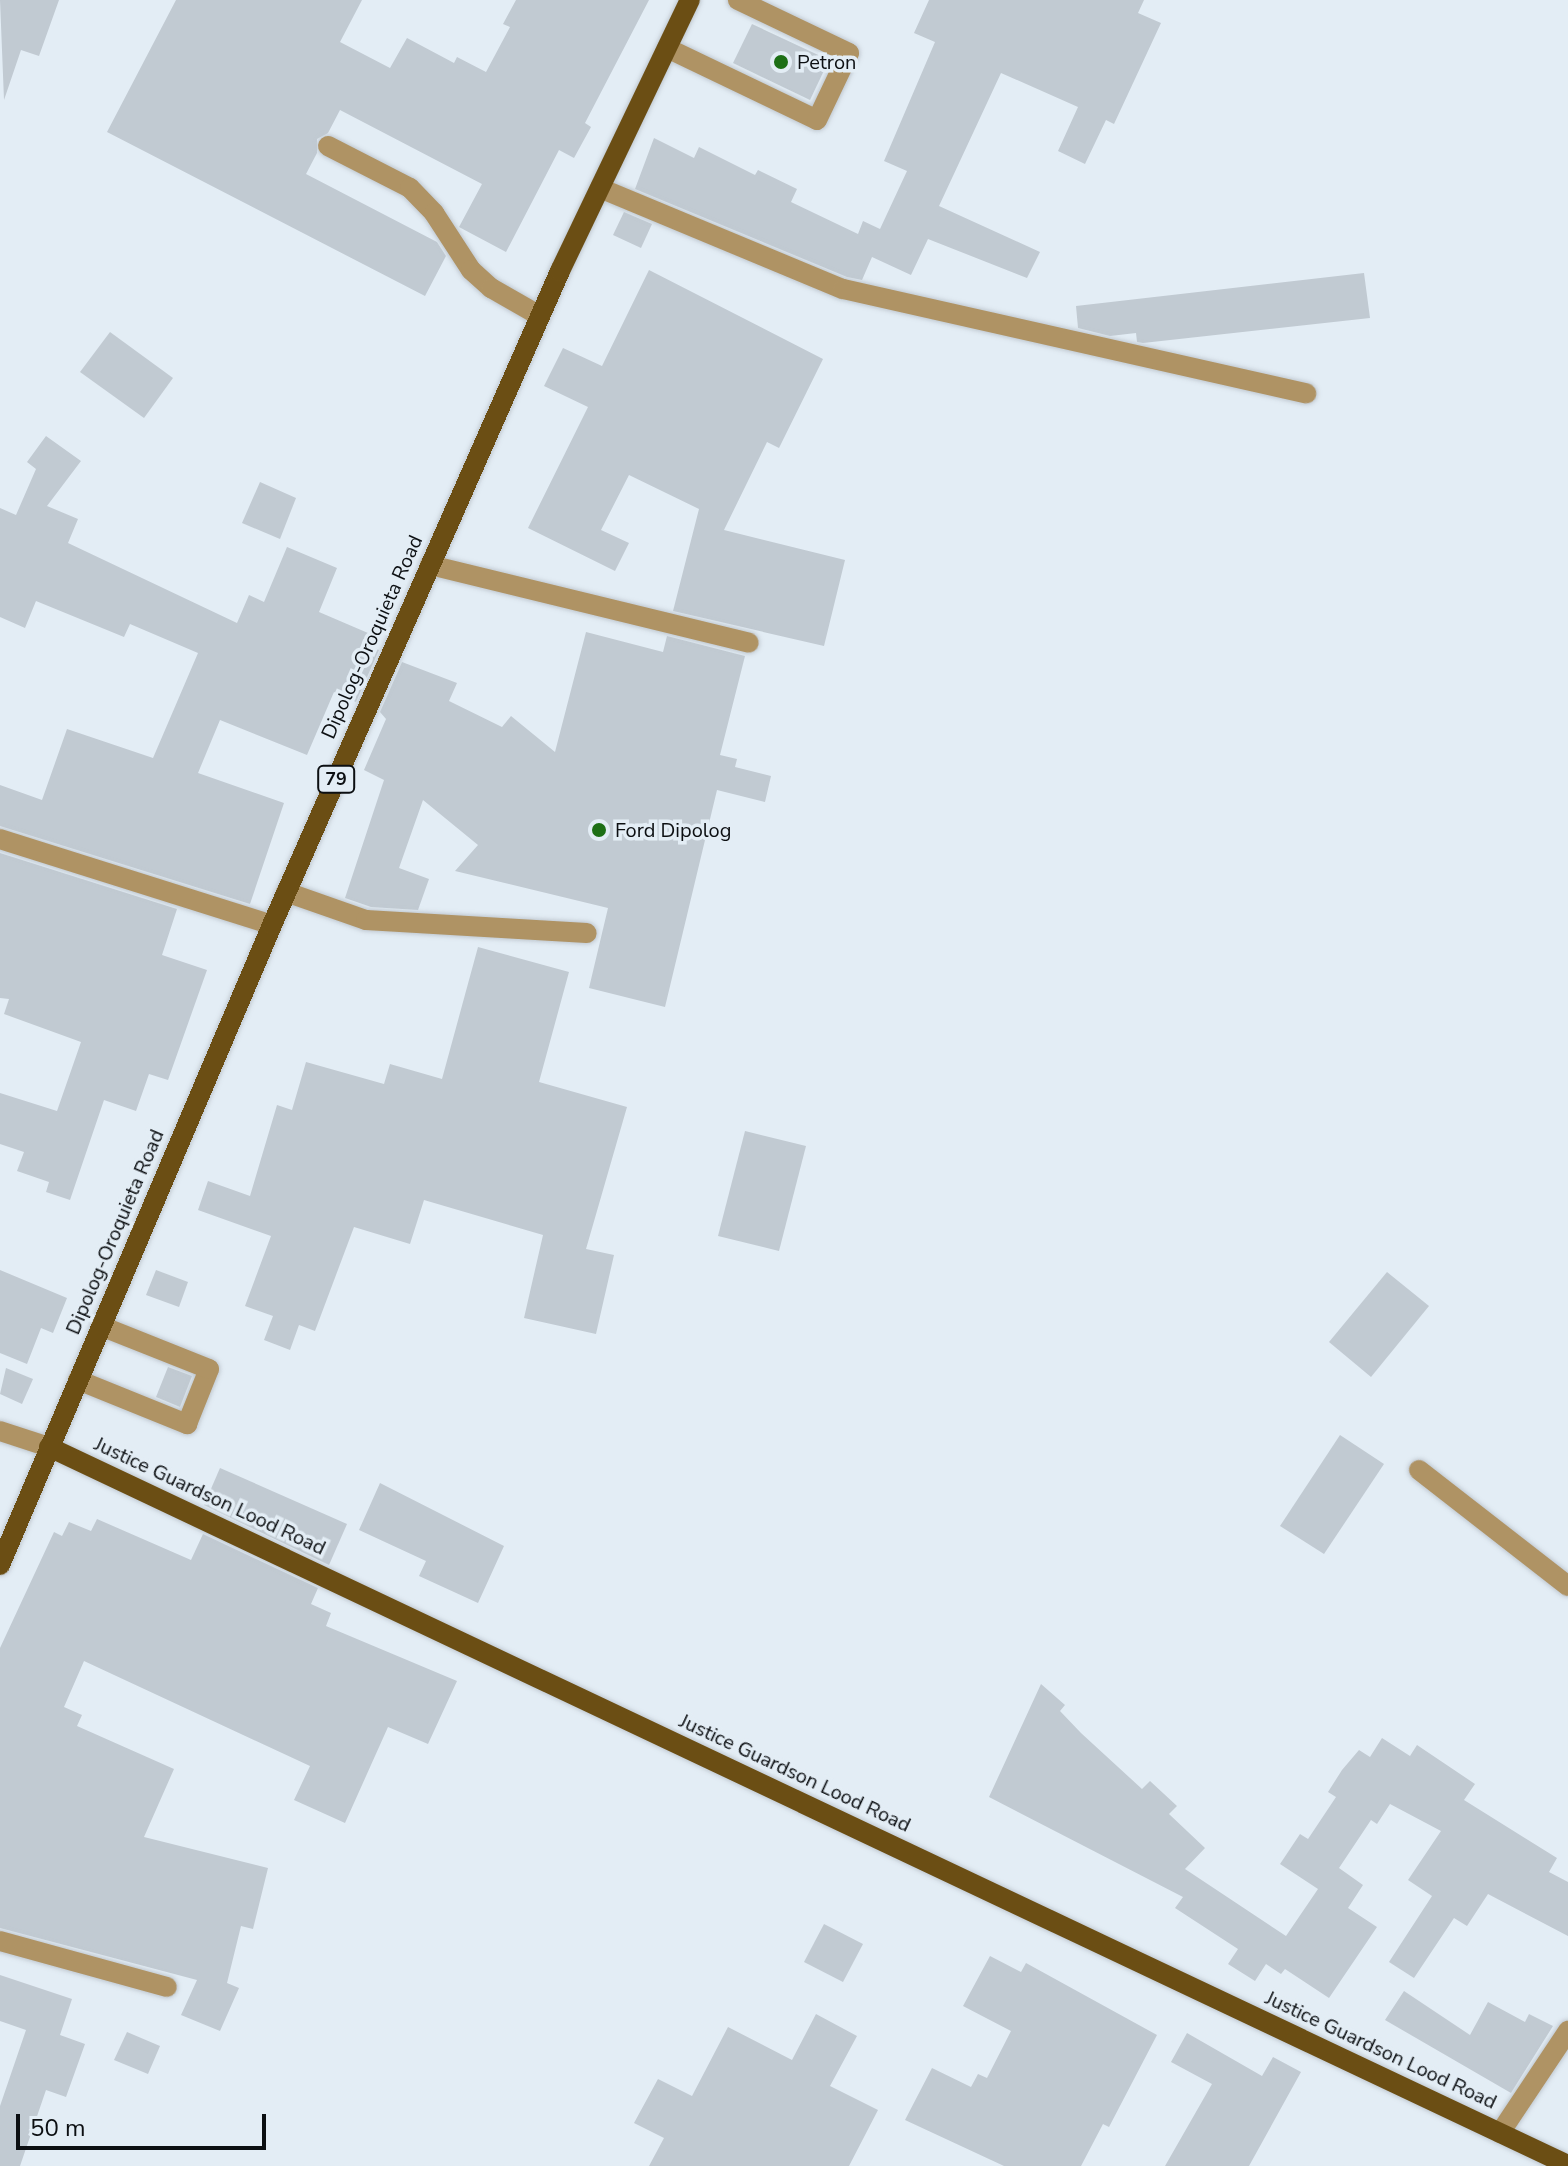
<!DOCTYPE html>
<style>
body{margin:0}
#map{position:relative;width:1568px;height:2166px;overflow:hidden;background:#e3edf5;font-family:"Nunito Sans",sans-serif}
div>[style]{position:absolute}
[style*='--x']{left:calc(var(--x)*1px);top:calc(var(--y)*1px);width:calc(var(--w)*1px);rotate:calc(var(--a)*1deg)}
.building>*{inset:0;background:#c1cad2}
.roads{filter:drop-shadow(0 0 2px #c1c9d1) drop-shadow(0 0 2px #c1c9d1)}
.service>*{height:20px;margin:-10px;padding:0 10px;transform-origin:10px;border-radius:10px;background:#af9364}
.minor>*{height:20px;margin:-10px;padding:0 10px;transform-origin:10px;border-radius:10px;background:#af9364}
.primary>*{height:20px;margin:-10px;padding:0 10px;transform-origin:10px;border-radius:10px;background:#6b4e14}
.dots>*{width:22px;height:22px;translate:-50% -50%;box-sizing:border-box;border:4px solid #e3edf5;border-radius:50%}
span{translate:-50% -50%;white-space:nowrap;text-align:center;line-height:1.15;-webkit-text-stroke:7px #e3edf5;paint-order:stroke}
.shield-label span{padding:2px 6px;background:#e3edf5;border:2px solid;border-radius:6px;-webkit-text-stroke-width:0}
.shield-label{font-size:18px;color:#0c0f12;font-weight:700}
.poi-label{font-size:20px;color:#0c0f12}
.left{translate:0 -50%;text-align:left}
.street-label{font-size:20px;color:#0c0f12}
.scale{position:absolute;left:16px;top:2114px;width:250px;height:36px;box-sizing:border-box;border:4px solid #0c0f12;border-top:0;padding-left:10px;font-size:24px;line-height:28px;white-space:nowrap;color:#0c0f12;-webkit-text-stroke:6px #e3edf5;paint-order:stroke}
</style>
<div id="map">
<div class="building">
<div style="clip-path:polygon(0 0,59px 0,39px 56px,21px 50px,4px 100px)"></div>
<div style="clip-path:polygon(176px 0,362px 0,340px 42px,390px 68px,407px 38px,454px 63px,457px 57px,486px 72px,510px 27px,503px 24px,516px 0,649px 0,585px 123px,591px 127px,574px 158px,559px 150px,506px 252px,459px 227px,482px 184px,340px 110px,328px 133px,317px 139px,317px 153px,306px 174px,437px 242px,446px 256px,425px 296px,107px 132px)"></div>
<div style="clip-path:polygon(929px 0,1144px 0,1138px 13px,1161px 23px,1114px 124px,1106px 120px,1085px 164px,1058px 151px,1078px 107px,1001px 73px,939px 206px,1040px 252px,1027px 278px,928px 239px,911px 275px,872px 257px,862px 280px,847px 277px,635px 189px,654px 138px,694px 158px,699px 147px,755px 175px,758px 170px,797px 189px,791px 202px,858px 234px,863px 221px,880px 229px,907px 171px,884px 161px,935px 42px,914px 33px)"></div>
<div style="clip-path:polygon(752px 24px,829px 60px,810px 100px,733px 63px)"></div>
<div style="clip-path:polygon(624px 212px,652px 224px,641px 248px,613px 235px)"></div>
<div style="clip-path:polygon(649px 270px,823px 359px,779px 448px,767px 442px,724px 530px,845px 560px,824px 646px,673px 611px,699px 509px,629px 475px,601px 530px,629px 543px,615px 571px,528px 528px,588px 407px,544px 386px,563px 348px,602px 366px)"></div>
<div style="clip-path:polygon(1364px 273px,1370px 318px,1143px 343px,1137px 342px,1136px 333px,1110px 336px,1078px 328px,1076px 306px)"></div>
<div style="clip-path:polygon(110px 332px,173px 378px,144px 418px,80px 372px)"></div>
<div style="clip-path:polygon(46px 436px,81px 461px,47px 506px,78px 519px,68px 543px,237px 623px,249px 595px,264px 602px,287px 547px,337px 568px,319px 612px,368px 633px,364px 643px,379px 650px,356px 702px,334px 692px,307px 755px,220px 720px,198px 773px,284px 803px,250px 904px,0 826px,0 785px,42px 800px,67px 729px,153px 758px,198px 653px,130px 624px,124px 637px,36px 601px,25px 628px,0 617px,0 508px,16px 515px,36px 469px,27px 462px)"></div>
<div style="clip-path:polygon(260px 482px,296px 498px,280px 539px,242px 523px)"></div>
<div style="clip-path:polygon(586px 632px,663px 652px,667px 636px,745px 656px,720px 755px,737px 759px,735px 767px,771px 776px,765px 802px,717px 790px,665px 1007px,589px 988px,608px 908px,455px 871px,478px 845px,423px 800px,399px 868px,429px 879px,418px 910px,371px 907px,345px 898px,384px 780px,364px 770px,386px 719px,380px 712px,402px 662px,457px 683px,449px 701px,502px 727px,511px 716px,555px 752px)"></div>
<div style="clip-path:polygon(0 853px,177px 909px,162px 955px,207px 970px,168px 1080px,149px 1074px,136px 1111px,104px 1100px,70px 1200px,46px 1192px,49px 1182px,17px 1171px,24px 1152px,0 1144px,0 1093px,57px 1111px,81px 1042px,4px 1014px,9px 999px,0 998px)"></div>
<div style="clip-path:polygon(478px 947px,569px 972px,539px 1082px,627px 1107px,586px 1249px,614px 1255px,596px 1334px,524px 1318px,543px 1235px,424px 1200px,410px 1244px,354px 1227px,315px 1331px,299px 1325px,290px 1350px,264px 1340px,273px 1316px,245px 1306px,271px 1236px,198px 1210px,208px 1181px,250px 1196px,277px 1105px,292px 1110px,306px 1062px,384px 1084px,390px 1064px,442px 1079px)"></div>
<div style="clip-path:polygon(745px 1131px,806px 1146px,779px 1251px,718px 1236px)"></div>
<div style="clip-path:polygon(0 1270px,67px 1298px,53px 1333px,41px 1328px,27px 1364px,0 1353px)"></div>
<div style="clip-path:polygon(156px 1270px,188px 1282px,179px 1307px,146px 1295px)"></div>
<div style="clip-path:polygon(1387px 1272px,1429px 1306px,1371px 1377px,1329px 1342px)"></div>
<div style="clip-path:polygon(168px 1367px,192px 1376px,180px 1407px,156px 1397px)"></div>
<div style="clip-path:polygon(6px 1368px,33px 1379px,22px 1404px,0 1394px)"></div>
<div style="clip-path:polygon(1340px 1435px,1384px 1464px,1324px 1554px,1280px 1526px)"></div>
<div style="clip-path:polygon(220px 1468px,347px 1524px,329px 1565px,204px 1505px)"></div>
<div style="clip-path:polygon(380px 1483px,504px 1546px,478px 1603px,419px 1576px,426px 1561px,359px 1530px)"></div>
<div style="clip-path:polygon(97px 1519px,191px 1560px,203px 1534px,318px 1588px,311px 1604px,331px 1613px,326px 1626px,457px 1681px,428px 1744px,388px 1727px,345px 1823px,294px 1800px,310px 1766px,84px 1661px,64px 1707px,82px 1715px,77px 1726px,174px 1769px,144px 1837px,268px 1868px,253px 1929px,241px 1926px,227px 1983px,239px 1988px,220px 2031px,181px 2015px,197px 1980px,0 1928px,0 1648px,54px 1532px,62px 1536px,69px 1522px,91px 1531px)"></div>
<div style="clip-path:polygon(1041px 1684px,1065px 1705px,1060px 1711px,1081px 1733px,1142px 1789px,1150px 1781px,1177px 1806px,1169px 1814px,1205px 1848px,1185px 1869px,1286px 1936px,1318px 1889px,1280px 1864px,1300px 1834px,1308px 1839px,1336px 1797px,1328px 1792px,1342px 1770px,1359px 1750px,1370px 1757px,1382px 1738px,1410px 1756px,1417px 1745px,1475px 1784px,1464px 1800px,1557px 1858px,1549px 1872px,1568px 1882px,1568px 1936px,1488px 1894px,1467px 1926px,1454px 1918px,1414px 1978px,1389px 1962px,1432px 1896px,1408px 1880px,1441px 1831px,1390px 1804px,1377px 1824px,1371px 1820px,1339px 1868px,1363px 1885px,1348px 1908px,1377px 1927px,1329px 1998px,1285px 1969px,1281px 1974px,1266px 1964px,1255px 1981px,1228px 1964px,1238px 1949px,1175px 1908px,1183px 1897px,989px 1797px)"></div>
<div style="clip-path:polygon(824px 1924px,863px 1944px,843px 1982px,804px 1962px)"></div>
<div style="clip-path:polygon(990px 1956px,1021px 1972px,1026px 1963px,1157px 2035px,1109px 2127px,1103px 2124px,1081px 2166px,1004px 2166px,905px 2120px,932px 2068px,971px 2087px,978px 2074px,987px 2078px,1011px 2031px,963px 2006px)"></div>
<div style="clip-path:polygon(0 1975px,72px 1999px,60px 2035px,85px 2044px,66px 2097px,46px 2090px,20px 2166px,0 2166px,0 2106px,26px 2030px,0 2021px)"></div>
<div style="clip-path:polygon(1404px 1991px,1470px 2035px,1488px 2002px,1525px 2022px,1529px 2014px,1553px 2026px,1511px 2093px,1385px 2020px)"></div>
<div style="clip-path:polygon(816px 2014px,857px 2036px,830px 2086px,878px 2110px,849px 2166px,649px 2166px,664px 2138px,634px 2123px,658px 2079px,692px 2096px,728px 2027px,792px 2060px)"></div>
<div style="clip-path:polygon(127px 2032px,160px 2046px,148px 2074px,114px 2060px)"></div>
<div style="clip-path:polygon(1187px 2033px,1262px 2076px,1273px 2057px,1301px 2072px,1249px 2166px,1165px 2166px,1212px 2084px,1171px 2062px)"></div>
</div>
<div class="roads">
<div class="service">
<div style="--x:667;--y:48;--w:166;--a:25.6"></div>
<div style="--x:817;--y:120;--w:74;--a:-64.5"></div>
<div style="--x:849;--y:53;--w:123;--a:-154.5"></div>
<div style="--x:328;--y:146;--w:92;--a:27.1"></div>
<div style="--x:410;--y:188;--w:35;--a:46"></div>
<div style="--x:434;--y:213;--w:68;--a:57"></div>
<div style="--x:471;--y:270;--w:27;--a:42"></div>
<div style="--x:491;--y:288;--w:56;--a:29.7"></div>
<div style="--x:600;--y:188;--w:263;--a:22.6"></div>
<div style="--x:843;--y:289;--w:475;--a:12.7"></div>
<div style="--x:430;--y:565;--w:328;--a:13.7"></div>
<div style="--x:286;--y:892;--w:85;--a:19.3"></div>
<div style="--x:366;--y:920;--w:221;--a:3.4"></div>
<div style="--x:78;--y:1380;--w:118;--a:22"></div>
<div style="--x:187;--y:1424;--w:59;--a:-68.2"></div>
<div style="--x:209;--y:1369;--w:116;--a:-158.3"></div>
<div style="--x:0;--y:1941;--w:173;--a:15.4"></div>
</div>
<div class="minor">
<div style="--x:0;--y:839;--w:285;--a:17.5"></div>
<div style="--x:0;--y:1431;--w:52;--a:18.1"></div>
<div style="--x:1419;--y:1470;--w:189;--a:37.9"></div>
<div style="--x:1500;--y:2133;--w:123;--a:-56.3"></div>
</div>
<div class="primary">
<div style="--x:49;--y:1447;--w:1680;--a:25.3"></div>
<div style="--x:0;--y:1565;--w:695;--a:-66.97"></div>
<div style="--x:272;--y:925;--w:715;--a:-66.23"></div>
<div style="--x:560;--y:271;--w:301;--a:-64.4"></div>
</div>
</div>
<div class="dots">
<div style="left:781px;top:62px;background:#1d6f16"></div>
<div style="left:599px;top:830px;background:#1d6f16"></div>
</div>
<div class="shield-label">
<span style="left:336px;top:779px">79</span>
</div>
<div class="poi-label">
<span class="left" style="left:797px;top:62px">Petron</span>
<span class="left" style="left:615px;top:830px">Ford Dipolog</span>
</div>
<div class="street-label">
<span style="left:372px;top:637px;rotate:-66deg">Dipolog-Oroquieta Road</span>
<span style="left:115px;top:1232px;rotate:-67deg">Dipolog-Oroquieta Road</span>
<span style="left:210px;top:1496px;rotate:25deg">Justice Guardson Lood Road</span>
<span style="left:795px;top:1773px;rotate:25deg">Justice Guardson Lood Road</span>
<span style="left:1381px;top:2050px;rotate:25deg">Justice Guardson Lood Road</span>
</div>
<div class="scale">50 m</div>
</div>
